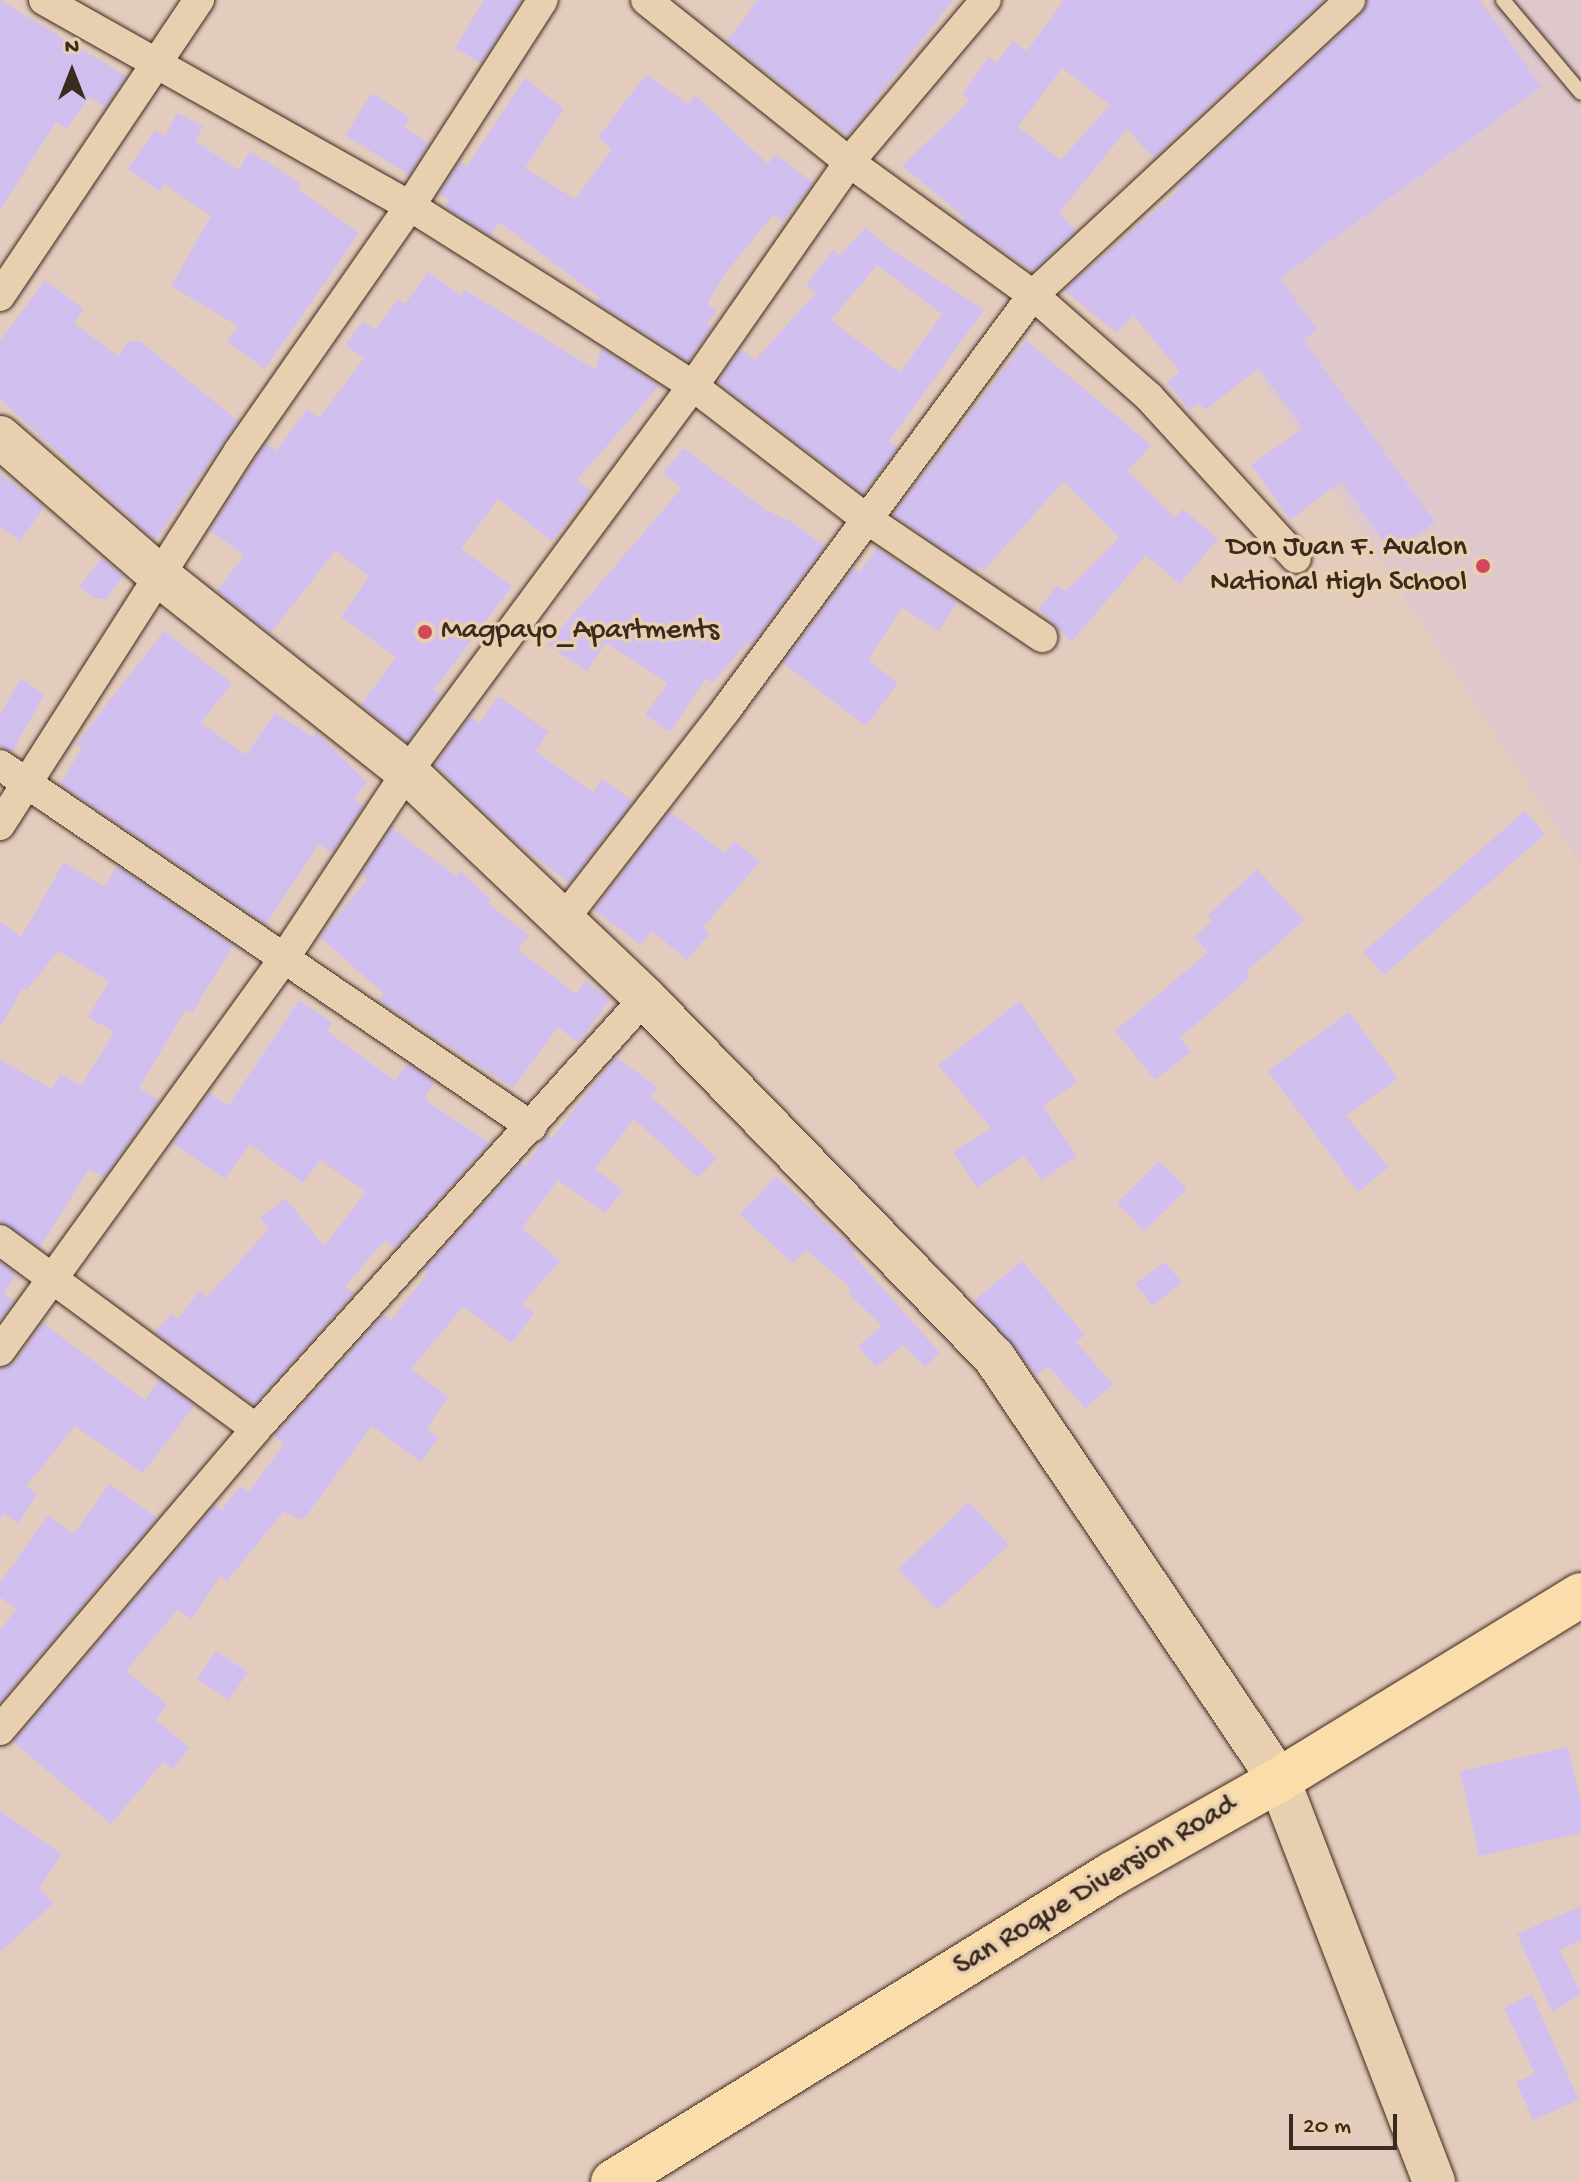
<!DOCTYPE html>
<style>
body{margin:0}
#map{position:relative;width:1581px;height:2182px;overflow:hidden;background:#e3ccbd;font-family:"Gochi Hand",sans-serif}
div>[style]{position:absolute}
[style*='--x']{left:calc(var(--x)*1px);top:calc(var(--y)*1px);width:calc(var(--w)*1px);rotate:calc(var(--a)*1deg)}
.built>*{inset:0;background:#dec8cc}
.building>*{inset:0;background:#d1bff0}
.roads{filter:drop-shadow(0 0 2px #3b2a1e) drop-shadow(0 0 2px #3b2a1e)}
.lane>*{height:14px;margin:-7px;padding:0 7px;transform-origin:7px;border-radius:7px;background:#e8cfb0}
.street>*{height:30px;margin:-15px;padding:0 15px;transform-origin:15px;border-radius:15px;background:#e8cfb0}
.secondary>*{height:42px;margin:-21px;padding:0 21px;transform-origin:21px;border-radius:21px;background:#e8cfb0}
.primary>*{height:44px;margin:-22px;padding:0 22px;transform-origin:22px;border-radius:22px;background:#fbddab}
.dots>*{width:22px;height:22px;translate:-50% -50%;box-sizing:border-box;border:4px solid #e8cfb0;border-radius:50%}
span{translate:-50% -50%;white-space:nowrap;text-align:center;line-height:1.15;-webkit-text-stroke:7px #e8cfb0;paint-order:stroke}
.poi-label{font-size:30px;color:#3b2a1e}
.right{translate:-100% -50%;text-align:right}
.left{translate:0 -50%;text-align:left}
.street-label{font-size:30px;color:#3b2a1e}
.north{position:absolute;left:32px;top:32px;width:80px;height:80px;-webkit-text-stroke:6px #e8cfb0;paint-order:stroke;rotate:0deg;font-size:22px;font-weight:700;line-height:32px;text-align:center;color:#3b2a1e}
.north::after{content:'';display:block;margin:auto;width:28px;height:36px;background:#3b2a1e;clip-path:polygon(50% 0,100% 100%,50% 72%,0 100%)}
.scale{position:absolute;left:1289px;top:2114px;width:108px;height:36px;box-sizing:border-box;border:4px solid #3b2a1e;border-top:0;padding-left:10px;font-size:24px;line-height:28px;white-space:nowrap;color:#3b2a1e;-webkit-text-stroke:6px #e8cfb0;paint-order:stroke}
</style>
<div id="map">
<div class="built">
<div style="clip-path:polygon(1488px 0,1581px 0,1581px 865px,1188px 268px,1491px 16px)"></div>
</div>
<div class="building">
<div style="clip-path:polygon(0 0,126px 76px,105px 107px,89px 97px,67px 129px,56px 122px,0 210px)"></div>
<div style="clip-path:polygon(484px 0,522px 0,481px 63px,455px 48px)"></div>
<div style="clip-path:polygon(758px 0,953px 0,848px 135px,727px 41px)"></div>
<div style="clip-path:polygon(evenodd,1064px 0,1324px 0,1153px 158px,1127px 129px,1059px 213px,1076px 230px,1033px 271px,962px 222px,965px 218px,902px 166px,970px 100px,962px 94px,989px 57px,996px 63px,1013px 41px,1027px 51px,1064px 0,1062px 68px,1110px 105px,1061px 160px,1018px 127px,1062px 68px)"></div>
<div style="clip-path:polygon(1368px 0,1480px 0,1541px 87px,1280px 278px,1317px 329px,1303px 340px,1435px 522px,1392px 553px,1341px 481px,1291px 520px,1251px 465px,1303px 428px,1259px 368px,1205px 410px,1199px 403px,1189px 410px,1167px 382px,1180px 372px,1133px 315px,1117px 333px,1064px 290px,1181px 188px,1178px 185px,1362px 13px)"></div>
<div style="clip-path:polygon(646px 74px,688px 104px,695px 95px,768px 164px,776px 154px,813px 183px,782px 222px,773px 215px,727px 271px,707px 304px,717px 311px,707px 324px,712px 328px,688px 361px,596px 302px,600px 298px,499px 222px,491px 236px,445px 207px,449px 200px,439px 194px,460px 162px,467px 166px,525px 78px,564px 109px,525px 168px,575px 199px,612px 149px,598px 138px)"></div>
<div style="clip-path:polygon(372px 93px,410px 118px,404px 127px,429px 143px,409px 175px,345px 135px)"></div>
<div style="clip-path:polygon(177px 113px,203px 126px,195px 141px,239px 170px,250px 151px,301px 184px,298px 189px,359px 233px,265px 369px,227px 342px,238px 326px,171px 286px,211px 216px,164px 184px,159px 191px,128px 169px,155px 130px,165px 136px)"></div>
<div style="clip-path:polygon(evenodd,866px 227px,889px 248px,984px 310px,889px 441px,898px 448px,863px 494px,718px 382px,741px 349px,755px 360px,816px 293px,806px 285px,833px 250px,840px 256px,866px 227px,877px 265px,942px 314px,900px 373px,831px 320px,877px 265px)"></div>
<div style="clip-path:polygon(428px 272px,461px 296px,465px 290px,596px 370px,601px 348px,659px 386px,577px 480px,591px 491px,552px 541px,498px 499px,461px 549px,512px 586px,434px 690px,441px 695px,407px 742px,361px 705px,396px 657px,341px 617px,369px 576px,335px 551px,271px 633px,217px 591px,244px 555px,210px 530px,266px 443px,276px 451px,307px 409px,319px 418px,364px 358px,345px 345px,363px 321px,375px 330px,398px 299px,405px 304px)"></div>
<div style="clip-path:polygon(45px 280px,84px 309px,74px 323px,118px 356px,128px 341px,140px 341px,238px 421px,155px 540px,0 399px,0 341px)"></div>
<div style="clip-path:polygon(1026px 340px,1151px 445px,1128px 471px,1175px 518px,1183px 509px,1218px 539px,1180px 584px,1146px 555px,1071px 642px,1039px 609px,1057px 585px,1066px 591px,1119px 538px,1064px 481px,984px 570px,979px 566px,976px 571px,893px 515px)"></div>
<div style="clip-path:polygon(683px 448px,767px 511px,790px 521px,825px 546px,752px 645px,748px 642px,712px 683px,706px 678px,670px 732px,645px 715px,668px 683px,606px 643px,587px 671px,547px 645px,682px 488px,663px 473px)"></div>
<div style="clip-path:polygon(0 474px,44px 507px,20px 541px,0 527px)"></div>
<div style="clip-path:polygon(877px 548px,957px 602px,939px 631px,902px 608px,868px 660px,898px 683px,866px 726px,783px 663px,854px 568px,859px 572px)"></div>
<div style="clip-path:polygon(102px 558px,123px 576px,106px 599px,95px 599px,79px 587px)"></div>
<div style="clip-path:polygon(164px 631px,232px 683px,201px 723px,246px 755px,275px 713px,313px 737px,316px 732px,367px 782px,354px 800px,363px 806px,332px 853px,319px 844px,266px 924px,60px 784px,82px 748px,76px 744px)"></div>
<div style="clip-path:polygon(21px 678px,44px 695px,12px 752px,0 747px,0 715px)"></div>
<div style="clip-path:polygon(498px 696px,549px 732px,535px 751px,593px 792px,602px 779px,633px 801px,569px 883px,517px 843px,435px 765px,470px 717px,480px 723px)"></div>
<div style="clip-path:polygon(1525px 811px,1545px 834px,1384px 975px,1363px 952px)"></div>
<div style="clip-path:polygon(670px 812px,725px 853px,735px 841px,760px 862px,703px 927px,710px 933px,687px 960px,652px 931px,641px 945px,594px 910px)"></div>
<div style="clip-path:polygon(392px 828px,456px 876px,461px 871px,491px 900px,487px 903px,529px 935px,518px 950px,576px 994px,585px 981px,610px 999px,578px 1043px,558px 1027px,513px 1088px,379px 1000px,384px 994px,320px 937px,368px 879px,361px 874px)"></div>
<div style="clip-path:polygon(64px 862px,105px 887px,117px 866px,233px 946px,192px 1013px,186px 1009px,139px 1088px,159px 1100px,104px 1177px,89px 1169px,40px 1247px,0 1222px,0 1060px,52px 1089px,61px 1074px,81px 1086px,114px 1032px,88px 1017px,109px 981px,58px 951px,27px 990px,23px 988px,0 1027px,0 921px,21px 937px)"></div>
<div style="clip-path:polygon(1257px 869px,1304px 920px,1246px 972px,1250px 977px,1180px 1038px,1191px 1052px,1155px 1080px,1115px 1031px,1208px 952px,1194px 937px,1212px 921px,1207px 916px)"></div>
<div style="clip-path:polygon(299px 1000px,332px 1022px,327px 1031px,395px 1081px,407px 1064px,435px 1082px,426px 1095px,428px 1102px,490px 1143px,395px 1248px,385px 1240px,345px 1286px,354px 1293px,254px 1405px,155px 1332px,172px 1314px,178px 1319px,199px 1291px,207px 1297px,269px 1229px,260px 1218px,285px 1198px,324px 1246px,366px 1192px,320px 1160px,303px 1183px,250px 1144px,225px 1179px,173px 1143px,210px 1093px,228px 1106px)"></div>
<div style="clip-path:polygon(1020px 1001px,1077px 1082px,1043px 1106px,1077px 1156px,1042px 1180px,1024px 1156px,977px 1188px,953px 1152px,991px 1128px,938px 1065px)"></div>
<div style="clip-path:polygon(1349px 1012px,1398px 1078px,1346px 1116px,1389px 1167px,1358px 1192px,1268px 1071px)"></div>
<div style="clip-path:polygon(616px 1057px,657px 1087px,651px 1096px,717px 1158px,698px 1178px,634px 1119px,595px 1169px,623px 1190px,605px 1213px,558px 1180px,522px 1228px,560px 1261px,522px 1304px,534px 1313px,512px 1343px,463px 1307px,411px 1369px,448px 1397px,427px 1429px,439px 1438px,421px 1462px,372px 1426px,303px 1520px,283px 1512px,227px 1581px,220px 1576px,192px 1619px,177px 1610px,126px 1671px,167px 1704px,156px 1720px,190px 1748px,172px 1769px,163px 1762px,111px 1824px,13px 1742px,215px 1505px,222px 1510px,240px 1486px,249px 1492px,284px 1444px,274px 1436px,384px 1315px,391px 1320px,428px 1273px,424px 1270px,521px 1163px,525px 1166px,548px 1135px,552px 1138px)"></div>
<div style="clip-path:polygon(1159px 1161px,1187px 1189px,1144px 1231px,1117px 1203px)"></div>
<div style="clip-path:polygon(776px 1176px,856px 1251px,853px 1255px,940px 1353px,925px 1367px,903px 1345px,876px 1367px,858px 1346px,882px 1326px,848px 1293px,852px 1289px,806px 1250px,793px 1264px,740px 1214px)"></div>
<div style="clip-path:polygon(1022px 1261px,1085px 1335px,1076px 1342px,1113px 1384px,1085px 1409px,1048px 1366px,1037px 1375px,974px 1301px)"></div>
<div style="clip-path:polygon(0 1262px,16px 1274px,4px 1294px,14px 1301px,0 1320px)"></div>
<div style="clip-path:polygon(1165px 1262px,1182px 1283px,1152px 1306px,1135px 1284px)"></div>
<div style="clip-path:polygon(43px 1323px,145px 1400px,159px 1379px,194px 1406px,143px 1473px,75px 1426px,26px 1487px,37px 1493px,19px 1523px,4px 1514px,0 1519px,0 1369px,15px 1362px)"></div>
<div style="clip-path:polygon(109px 1484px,157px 1518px,0 1702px,0 1631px,16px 1609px,0 1597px,0 1583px,48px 1515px,74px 1534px)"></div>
<div style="clip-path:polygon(969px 1502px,1009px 1545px,937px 1610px,898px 1569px)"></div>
<div style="clip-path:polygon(216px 1651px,248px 1672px,229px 1700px,197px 1679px)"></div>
<div style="clip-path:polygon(1568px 1747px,1581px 1803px,1581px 1833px,1479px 1856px,1460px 1771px)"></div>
<div style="clip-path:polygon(0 1811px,62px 1854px,39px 1888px,54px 1903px,0 1952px)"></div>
<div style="clip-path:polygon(1581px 1906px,1581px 1940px,1560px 1950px,1581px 1994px,1552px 2012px,1517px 1934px)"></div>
<div style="clip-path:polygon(1532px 1994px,1579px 2100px,1533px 2120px,1516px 2082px,1535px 2074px,1504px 2008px)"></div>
</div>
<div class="roads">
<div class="lane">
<div style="--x:1503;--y:0;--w:121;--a:50"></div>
</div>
<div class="street">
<div style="--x:44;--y:0;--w:420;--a:29.4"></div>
<div style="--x:410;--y:206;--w:186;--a:32.2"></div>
<div style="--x:567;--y:305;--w:150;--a:32.7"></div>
<div style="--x:693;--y:386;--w:215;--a:37.5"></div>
<div style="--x:864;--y:517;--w:215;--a:34"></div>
<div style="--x:646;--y:0;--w:260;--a:38.6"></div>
<div style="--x:849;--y:162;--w:227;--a:35.9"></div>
<div style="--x:1033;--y:295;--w:154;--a:41.3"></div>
<div style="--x:1149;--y:397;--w:218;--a:47.6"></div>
<div style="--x:0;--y:296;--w:357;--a:-56.1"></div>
<div style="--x:0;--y:765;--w:643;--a:34.23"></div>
<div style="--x:0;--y:825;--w:444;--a:-57.4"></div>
<div style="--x:239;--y:451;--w:299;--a:-55.1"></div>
<div style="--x:410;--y:206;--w:245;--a:-57.2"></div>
<div style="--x:563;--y:920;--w:269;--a:-52.2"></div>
<div style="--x:728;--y:707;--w:513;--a:-53.49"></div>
<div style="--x:1033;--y:295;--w:433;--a:-42.9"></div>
<div style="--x:0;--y:1240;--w:318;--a:36.4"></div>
<div style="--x:0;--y:1351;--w:483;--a:-54.1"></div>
<div style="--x:283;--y:960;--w:225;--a:-56.6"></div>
<div style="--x:407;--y:772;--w:480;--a:-53.5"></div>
<div style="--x:693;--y:386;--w:273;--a:-55.1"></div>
<div style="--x:849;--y:162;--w:212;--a:-49.8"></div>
<div style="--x:0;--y:1730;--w:395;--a:-49.6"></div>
<div style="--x:256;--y:1429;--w:581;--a:-47.93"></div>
</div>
<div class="secondary">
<div style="--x:0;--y:437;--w:213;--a:41"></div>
<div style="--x:161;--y:577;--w:314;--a:38.4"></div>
<div style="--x:407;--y:772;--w:328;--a:43.5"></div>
<div style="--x:645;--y:998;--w:501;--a:45.81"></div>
<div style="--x:994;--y:1357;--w:510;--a:56.03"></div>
<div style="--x:1279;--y:1780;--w:431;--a:68.9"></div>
</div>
<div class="primary">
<div style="--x:613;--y:2182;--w:586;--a:-31.68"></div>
<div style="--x:1112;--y:1874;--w:192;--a:-29.4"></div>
<div style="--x:1279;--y:1780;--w:354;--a:-31.5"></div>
</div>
</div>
<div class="dots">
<div style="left:1483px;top:566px;background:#d1495b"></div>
<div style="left:425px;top:632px;background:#d1495b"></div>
</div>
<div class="poi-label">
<span class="right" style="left:1467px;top:566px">Don Juan F. Avalon<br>National High School</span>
<span class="left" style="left:441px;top:632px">Magpayo_Apartments</span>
</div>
<div class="street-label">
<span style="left:1096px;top:1887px;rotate:-31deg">San Roque Diversion Road</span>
</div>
<div class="north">N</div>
<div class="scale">20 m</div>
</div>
